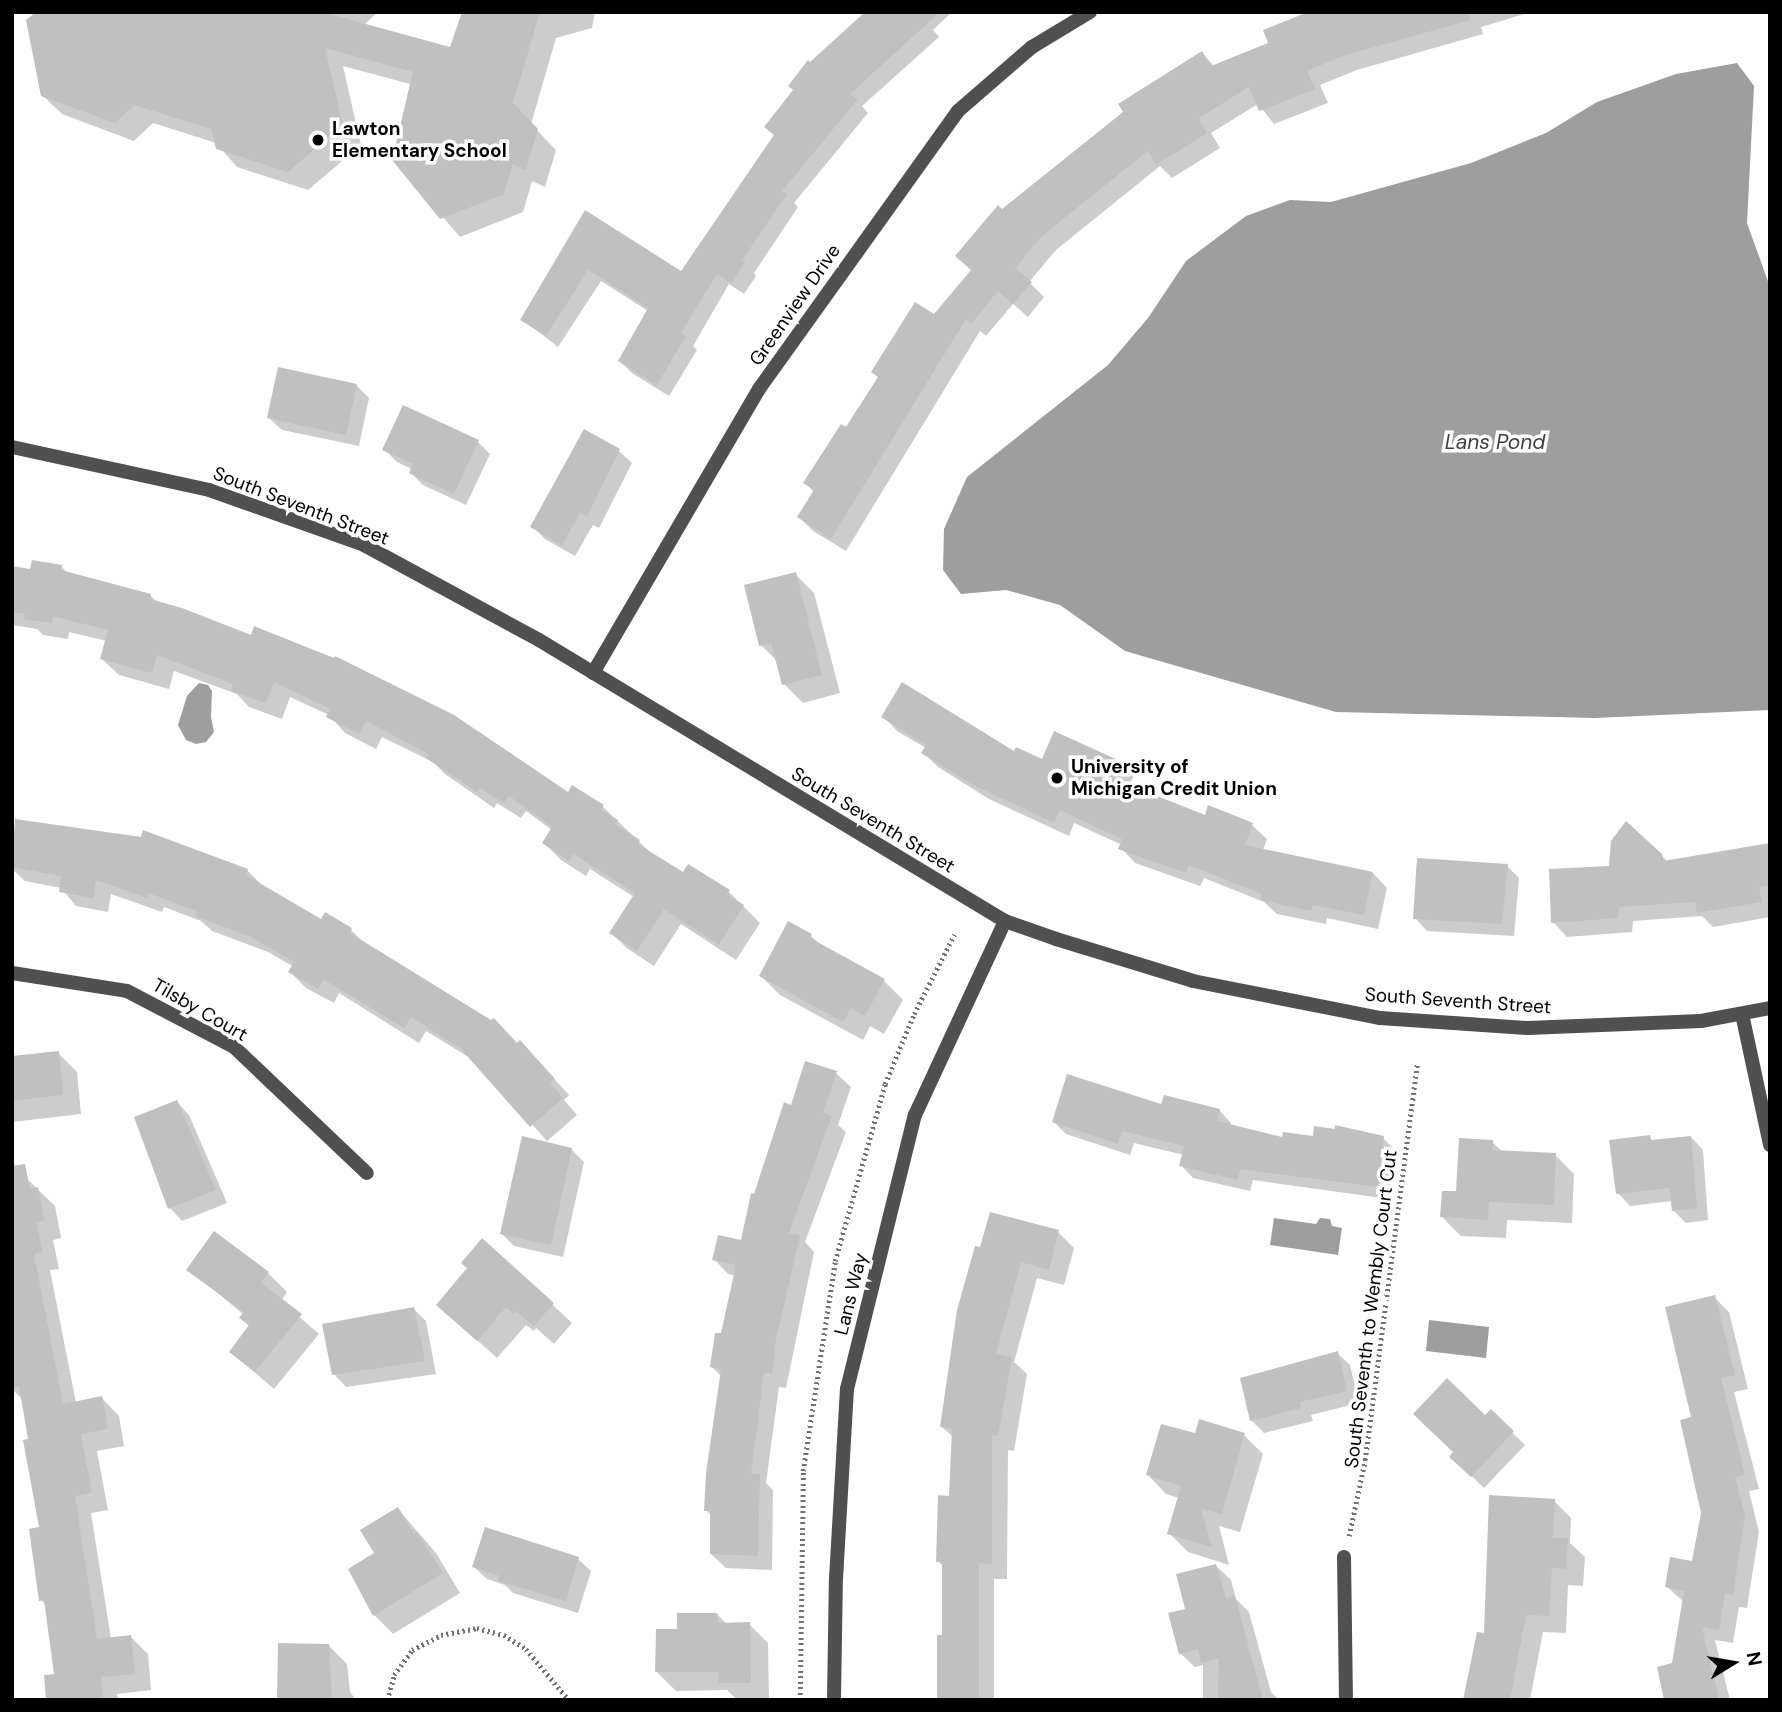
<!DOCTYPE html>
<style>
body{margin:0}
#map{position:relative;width:1782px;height:1712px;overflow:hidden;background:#fff;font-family:"DM Sans",sans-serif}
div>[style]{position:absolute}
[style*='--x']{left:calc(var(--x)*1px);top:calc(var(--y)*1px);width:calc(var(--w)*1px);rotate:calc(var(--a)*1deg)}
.water>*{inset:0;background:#9e9e9e}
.shadow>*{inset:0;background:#0003}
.building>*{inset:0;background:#c0c0c0}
.path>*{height:4.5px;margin-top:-2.25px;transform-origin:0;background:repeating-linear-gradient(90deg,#727272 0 2px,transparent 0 5.5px)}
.street>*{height:14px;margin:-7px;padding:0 7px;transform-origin:7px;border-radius:7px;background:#505050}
.dots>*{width:19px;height:19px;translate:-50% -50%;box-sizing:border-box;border:4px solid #fff;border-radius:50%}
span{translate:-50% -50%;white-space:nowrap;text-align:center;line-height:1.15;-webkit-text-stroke:7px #fff;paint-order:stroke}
.poi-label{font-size:19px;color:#000;font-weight:700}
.left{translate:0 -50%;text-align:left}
.street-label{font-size:19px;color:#000}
.water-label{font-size:21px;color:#3f3f3f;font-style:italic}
.frame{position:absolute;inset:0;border:14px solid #000;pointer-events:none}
.north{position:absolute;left:1698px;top:1628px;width:70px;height:70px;-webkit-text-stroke:5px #fff;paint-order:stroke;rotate:79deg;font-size:19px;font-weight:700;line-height:28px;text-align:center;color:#000}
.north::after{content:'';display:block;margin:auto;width:24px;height:32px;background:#000;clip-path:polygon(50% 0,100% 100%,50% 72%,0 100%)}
</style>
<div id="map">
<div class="water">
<div style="clip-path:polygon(1737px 63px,1754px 86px,1747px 223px,1770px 287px,1770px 710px,1595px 718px,1336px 712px,1125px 651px,1060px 605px,1006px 590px,961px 594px,943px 570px,944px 529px,967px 477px,1108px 365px,1148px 318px,1186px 261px,1246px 216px,1290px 200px,1331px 202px,1471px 163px,1546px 133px,1597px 102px,1676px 74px)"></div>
<div style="clip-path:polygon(199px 683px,208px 685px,212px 691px,211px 717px,214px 732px,206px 742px,196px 744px,186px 740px,178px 725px,187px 696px)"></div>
<div style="clip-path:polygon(1274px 1218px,1316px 1224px,1320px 1218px,1330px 1219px,1332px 1226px,1342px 1228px,1338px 1255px,1270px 1245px)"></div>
<div style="clip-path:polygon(1429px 1320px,1489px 1327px,1486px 1358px,1426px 1351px)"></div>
</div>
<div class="shadow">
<div style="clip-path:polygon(38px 12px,378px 12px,364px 25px,451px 50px,464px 12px,595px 12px,592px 28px,556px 38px,531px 124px,556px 150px,545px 187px,532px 181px,523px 212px,460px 237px,394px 160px,410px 84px,343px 66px,361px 145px,308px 190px,237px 167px,216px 143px,153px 123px,134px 141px,62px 114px,42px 95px)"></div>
<div style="clip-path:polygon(867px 12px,952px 12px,933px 30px,939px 37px,862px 106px,868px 113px,794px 203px,798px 207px,754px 273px,756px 276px,744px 294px,729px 284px,693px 346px,697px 350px,669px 396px,632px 373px,620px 361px,648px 311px,601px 281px,558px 347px,522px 319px,585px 213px,682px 273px,775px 136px,810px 64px)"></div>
<div style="clip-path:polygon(1313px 12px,1531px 12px,1481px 27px,1483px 34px,1357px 70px,1320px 85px,1328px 103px,1274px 124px,1258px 104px,1211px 133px,1220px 148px,1172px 178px,1160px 166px,1056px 250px,1029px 282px,1044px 297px,1028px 317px,1013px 304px,986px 336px,980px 331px,846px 551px,813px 531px,799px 517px,814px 492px,805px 483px,972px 271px,1002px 211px,1202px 53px,1215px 67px,1271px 44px)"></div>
<div style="clip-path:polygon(356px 385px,369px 398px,359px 446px,282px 430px,269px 418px)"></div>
<div style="clip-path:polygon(478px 442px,490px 454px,466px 505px,423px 485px,411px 473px,412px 469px,397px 462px,385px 450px)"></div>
<div style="clip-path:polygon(619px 451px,632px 463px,599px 528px,593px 525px,575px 556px,545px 539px,533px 527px)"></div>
<div style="clip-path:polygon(61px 566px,68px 574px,150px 595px,158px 603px,568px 794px,603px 807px,653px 855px,684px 875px,689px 866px,729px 892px,760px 923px,736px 960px,681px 924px,654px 966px,628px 949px,611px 933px,634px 897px,590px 869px,586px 876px,561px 860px,544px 843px,552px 830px,526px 811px,521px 818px,497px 803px,494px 808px,445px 774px,433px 762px,382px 737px,376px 749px,345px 733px,329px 715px,290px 697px,282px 719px,249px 707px,237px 694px,174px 671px,169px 689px,119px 675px,102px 659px,107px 641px,69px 632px,68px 639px,43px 635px,37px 629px,12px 625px,12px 568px,32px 571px)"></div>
<div style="clip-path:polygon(795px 574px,814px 593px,840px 693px,803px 703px,784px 684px,779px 663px,761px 645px)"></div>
<div style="clip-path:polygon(883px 716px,1042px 761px,1119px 763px,1133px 777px,1129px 787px,1206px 817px,1209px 808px,1252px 825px,1267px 839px,1263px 850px,1373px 873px,1387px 888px,1378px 929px,1327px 918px,1326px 924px,1277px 914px,1264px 902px,1204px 878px,1200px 886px,1135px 863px,1121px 848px,1122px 845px,1074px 823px,1069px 836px,989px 799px,938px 767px,923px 752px,926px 748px,897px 731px)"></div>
<div style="clip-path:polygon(17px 821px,247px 870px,263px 886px,322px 921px,351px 930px,367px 946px,518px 1044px,520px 1042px,569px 1095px,564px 1100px,577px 1115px,547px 1141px,475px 1061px,426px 1031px,419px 1043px,339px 993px,334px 1003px,306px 988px,290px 972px,294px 967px,268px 952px,212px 931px,201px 921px,164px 907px,162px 912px,111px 894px,108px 912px,76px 906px,61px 888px,25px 881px,12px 869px)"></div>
<div style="clip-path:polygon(1770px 845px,1770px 917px,1713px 927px,1702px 916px,1633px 921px,1632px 932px,1567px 937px,1553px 922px,1610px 868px,1661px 855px,1668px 862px)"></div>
<div style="clip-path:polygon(1507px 866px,1519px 878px,1514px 936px,1427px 931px,1415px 918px)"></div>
<div style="clip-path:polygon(811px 936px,823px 947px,884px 981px,903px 1000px,884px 1034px,870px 1026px,863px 1040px,780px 995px,761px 976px)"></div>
<div style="clip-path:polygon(58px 1053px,77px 1072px,81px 1114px,12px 1122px,12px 1058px)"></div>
<div style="clip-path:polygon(836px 1073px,851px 1087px,838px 1125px,846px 1132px,805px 1242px,814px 1252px,786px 1388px,779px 1387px,766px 1483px,773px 1490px,772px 1570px,726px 1568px,711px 1554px,712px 1516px,706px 1510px,721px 1376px,712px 1367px,736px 1276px,728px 1274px,714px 1259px,742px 1242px,756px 1196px,792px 1107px)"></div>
<div style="clip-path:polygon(177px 1102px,189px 1115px,227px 1203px,182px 1221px,170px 1208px,137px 1118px)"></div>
<div style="clip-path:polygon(1163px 1107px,1219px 1110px,1231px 1123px,1231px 1126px,1284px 1139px,1314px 1138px,1316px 1128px,1362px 1131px,1367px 1136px,1383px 1138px,1395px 1150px,1389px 1199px,1253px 1180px,1250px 1191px,1193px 1178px,1181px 1165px,1184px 1155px,1134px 1143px,1130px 1155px,1066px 1134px,1054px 1122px)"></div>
<div style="clip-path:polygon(1649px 1137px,1654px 1142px,1691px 1137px,1703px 1150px,1708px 1220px,1686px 1223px,1673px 1210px,1672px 1201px,1630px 1206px,1618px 1193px)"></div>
<div style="clip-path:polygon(1492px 1142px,1503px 1152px,1555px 1155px,1574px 1174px,1572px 1223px,1507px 1220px,1506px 1238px,1461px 1236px,1442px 1217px)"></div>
<div style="clip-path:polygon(571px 1149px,584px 1162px,563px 1257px,514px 1246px,502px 1234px)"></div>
<div style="clip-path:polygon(22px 1174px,55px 1206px,61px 1238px,53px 1240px,59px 1269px,50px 1270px,76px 1403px,102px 1398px,119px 1416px,124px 1446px,97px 1451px,108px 1510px,91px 1513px,111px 1639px,131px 1637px,148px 1654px,151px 1690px,117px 1694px,118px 1700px,48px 1700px,55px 1676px,46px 1605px,41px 1600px,41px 1529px,23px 1400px,12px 1389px,12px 1176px)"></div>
<div style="clip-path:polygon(1058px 1232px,1074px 1248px,1064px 1285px,1037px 1278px,1014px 1362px,1027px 1374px,1014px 1451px,1008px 1450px,1007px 1579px,994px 1579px,994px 1700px,939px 1700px,944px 1637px,944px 1567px,938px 1561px,951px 1497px,953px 1437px,942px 1427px,981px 1249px)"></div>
<div style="clip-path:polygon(483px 1240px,572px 1323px,554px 1344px,536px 1328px,534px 1331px,526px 1325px,497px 1358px,438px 1305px,469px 1269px)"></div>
<div style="clip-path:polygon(189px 1269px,268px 1273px,287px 1292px,281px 1301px,319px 1334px,274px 1389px,231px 1352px,250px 1327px,241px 1318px,244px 1315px)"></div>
<div style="clip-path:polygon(1714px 1297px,1729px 1312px,1748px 1389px,1734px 1392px,1759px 1489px,1749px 1491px,1759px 1532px,1747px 1608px,1739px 1607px,1733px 1643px,1715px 1640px,1730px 1700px,1666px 1700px,1684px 1602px,1667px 1587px,1694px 1563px,1702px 1513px,1693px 1418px)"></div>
<div style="clip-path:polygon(414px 1309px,426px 1321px,436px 1374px,346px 1387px,334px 1374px)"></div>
<div style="clip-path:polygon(1337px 1353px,1350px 1365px,1359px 1403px,1311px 1415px,1313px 1421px,1264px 1433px,1251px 1420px)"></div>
<div style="clip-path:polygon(1491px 1412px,1525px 1445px,1484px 1488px,1451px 1456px)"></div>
<div style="clip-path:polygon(1244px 1435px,1263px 1454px,1240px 1532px,1219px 1526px,1229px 1565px,1188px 1552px,1169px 1533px,1179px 1498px,1166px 1494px,1148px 1475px,1196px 1436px)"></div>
<div style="clip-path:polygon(1554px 1501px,1571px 1518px,1570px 1543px,1585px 1557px,1583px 1586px,1568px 1585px,1566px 1633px,1543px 1632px,1530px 1700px,1466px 1700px,1486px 1635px)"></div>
<div style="clip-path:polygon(398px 1509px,436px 1553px,460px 1593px,393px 1634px,374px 1615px,377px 1554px)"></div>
<div style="clip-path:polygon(486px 1530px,578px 1559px,591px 1571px,578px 1613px,513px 1593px,505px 1585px,487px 1579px,474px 1567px)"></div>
<div style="clip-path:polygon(1216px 1566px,1231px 1580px,1236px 1599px,1249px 1612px,1271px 1692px,1279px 1700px,1203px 1700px,1203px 1665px,1195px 1667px,1180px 1653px,1187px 1610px)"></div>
<div style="clip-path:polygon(717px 1614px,727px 1624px,749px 1624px,768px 1643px,769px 1700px,737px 1700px,727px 1690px,676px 1691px,657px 1672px,678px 1631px)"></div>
<div style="clip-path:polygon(328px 1645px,347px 1664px,350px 1692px,356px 1700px,279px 1700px)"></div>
</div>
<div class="building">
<div style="clip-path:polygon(36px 12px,322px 12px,450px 47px,462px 12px,540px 12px,513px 103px,538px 129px,526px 170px,513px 164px,504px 194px,440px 219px,392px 160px,413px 72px,325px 48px,343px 125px,288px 172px,216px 149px,211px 129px,134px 105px,115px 123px,41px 96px,26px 20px)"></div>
<div style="clip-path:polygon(865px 12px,940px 12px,850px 94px,858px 99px,782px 191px,787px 194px,742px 260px,745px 262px,731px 283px,717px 274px,681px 333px,686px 336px,657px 385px,618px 361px,648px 308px,588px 270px,546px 336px,520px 320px,585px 210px,681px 271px,774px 135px,764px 127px,793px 90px,788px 86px,808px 60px,810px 62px)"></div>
<div style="clip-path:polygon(1308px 12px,1469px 12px,1470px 20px,1343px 56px,1307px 71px,1315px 89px,1259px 111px,1249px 87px,1199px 118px,1207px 133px,1156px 165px,1148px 151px,1042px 236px,1015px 268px,1032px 282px,1013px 304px,998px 291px,971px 324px,966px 319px,831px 539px,797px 517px,814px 490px,803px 483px,841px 424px,846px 427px,878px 377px,871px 372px,915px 302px,934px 314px,971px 270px,955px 256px,998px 205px,1002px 209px,1123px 112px,1118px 104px,1202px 51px,1211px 66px,1268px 43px,1263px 30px)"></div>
<div style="clip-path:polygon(278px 367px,357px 384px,346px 435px,267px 418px)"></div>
<div style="clip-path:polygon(403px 405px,479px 440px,454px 494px,409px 473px,413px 464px,382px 450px)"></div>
<div style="clip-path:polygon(584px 429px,620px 449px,587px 517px,580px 513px,562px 545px,530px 527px)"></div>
<div style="clip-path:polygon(32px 560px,62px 565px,61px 570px,151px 594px,150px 599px,182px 608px,251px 635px,254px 626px,334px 658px,335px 656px,454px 715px,568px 792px,572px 785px,604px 805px,601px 810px,618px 820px,615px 824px,640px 840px,638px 844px,683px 872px,688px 864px,730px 890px,727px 894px,744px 905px,719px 945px,664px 909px,637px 951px,609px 933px,635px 893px,573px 854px,569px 861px,542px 843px,552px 827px,509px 796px,504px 803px,480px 788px,477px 792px,426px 758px,429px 754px,366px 721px,359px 734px,326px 717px,330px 709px,274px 682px,266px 703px,231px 691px,233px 684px,157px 655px,152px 673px,100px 659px,108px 630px,53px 616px,52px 623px,24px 619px,25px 614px,12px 612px,12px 566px,30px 569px)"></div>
<div style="clip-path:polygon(796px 572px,822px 675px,782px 685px,771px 643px,759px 646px,744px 585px)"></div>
<div style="clip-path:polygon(902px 682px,1014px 751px,1016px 747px,1042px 759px,1054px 731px,1120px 761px,1112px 778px,1205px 815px,1208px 805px,1253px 823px,1245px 845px,1373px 872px,1364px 915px,1313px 905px,1311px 911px,1260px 900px,1262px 894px,1189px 865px,1186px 873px,1118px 849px,1122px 839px,1060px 810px,1054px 823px,973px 785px,921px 753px,926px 745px,881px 717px)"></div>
<div style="clip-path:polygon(15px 819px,141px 837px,143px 830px,248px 869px,246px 875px,321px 919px,325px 912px,352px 928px,350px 933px,491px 1020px,494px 1018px,517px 1043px,520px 1040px,555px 1079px,550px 1083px,563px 1098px,530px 1127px,461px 1049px,411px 1017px,404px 1028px,323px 979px,318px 989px,288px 972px,294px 962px,251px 937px,195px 916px,197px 911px,148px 893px,147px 898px,96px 880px,93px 898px,59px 892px,61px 876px,12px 867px)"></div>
<div style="clip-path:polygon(1626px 821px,1662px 854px,1663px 861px,1770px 843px,1770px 885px,1759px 887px,1762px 902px,1697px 913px,1695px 902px,1619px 907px,1618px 918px,1551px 923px,1549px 869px,1609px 866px,1611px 841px)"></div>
<div style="clip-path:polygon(1417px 858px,1508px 864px,1502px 924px,1413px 919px)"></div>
<div style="clip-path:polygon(788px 921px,812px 934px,810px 938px,885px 979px,865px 1016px,851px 1008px,843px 1022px,759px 976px)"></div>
<div style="clip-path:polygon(59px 1051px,63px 1095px,12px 1101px,12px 1056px)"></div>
<div style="clip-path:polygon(805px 1061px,837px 1071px,823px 1113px,832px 1116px,789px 1233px,800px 1235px,776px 1340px,772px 1374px,764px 1373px,751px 1474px,760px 1474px,758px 1556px,710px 1554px,710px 1511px,704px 1511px,706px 1473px,721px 1369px,710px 1367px,715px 1333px,721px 1333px,736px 1265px,712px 1260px,718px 1235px,741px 1240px,751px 1193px,754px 1194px,784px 1102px,791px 1105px)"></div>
<div style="clip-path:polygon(1067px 1074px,1161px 1104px,1164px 1095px,1220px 1109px,1217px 1121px,1282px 1137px,1283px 1132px,1313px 1136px,1314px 1126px,1335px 1129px,1335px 1125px,1384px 1136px,1377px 1187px,1240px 1169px,1238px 1180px,1179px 1166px,1184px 1146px,1122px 1131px,1118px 1144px,1052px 1122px)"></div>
<div style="clip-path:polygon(177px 1100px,216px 1190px,168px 1209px,134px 1117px)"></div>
<div style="clip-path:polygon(1650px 1135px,1651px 1140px,1691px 1136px,1697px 1208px,1672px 1211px,1669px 1188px,1616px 1194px,1609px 1140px)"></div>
<div style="clip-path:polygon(522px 1136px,572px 1148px,551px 1245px,500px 1234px)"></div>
<div style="clip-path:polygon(1459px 1138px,1493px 1140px,1493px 1150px,1556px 1153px,1554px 1205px,1489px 1202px,1488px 1220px,1440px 1217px,1442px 1191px,1456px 1191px)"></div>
<div style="clip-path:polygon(25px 1164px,30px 1189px,38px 1187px,45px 1221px,37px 1223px,42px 1252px,34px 1254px,63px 1404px,102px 1396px,108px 1429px,81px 1434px,92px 1493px,75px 1496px,97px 1639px,131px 1635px,135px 1674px,101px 1677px,103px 1700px,46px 1700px,44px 1675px,54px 1674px,44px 1600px,39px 1601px,29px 1529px,39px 1527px,23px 1440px,28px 1439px,19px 1386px,12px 1387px,12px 1166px)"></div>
<div style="clip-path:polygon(990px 1212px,1059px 1230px,1049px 1270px,1021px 1262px,996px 1354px,1012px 1357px,998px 1436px,992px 1435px,992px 1564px,979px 1563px,979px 1700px,937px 1700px,937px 1635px,942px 1635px,942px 1562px,936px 1562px,938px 1495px,949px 1496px,952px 1429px,940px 1427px,957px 1310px,975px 1246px,980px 1247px)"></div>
<div style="clip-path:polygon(214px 1231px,269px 1272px,261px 1283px,302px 1314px,255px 1372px,229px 1352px,249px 1325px,239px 1318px,244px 1312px,186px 1270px)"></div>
<div style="clip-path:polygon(482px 1238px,554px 1303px,534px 1326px,516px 1311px,514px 1314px,506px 1307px,477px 1341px,436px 1305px,467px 1268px,461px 1263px)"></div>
<div style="clip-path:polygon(1715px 1295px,1735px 1375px,1721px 1378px,1745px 1475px,1735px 1477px,1745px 1516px,1733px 1595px,1725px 1593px,1719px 1630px,1702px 1627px,1719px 1700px,1664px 1700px,1657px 1667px,1672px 1663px,1684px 1591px,1665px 1587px,1670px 1557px,1692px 1561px,1701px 1513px,1680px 1420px,1691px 1417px,1665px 1307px)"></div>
<div style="clip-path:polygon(414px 1307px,425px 1361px,332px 1375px,322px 1324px)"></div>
<div style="clip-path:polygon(1338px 1351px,1347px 1391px,1300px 1402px,1301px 1408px,1250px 1421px,1240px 1378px)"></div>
<div style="clip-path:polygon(1447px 1378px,1485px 1415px,1491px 1409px,1514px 1431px,1471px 1477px,1449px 1457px,1453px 1452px,1413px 1414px)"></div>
<div style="clip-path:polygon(1199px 1419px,1245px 1433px,1222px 1514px,1201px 1509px,1212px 1547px,1167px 1534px,1181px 1486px,1146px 1475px,1161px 1424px,1195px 1433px)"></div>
<div style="clip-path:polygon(1489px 1495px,1555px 1499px,1553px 1538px,1568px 1538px,1566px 1569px,1552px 1568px,1549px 1616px,1526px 1615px,1510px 1700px,1463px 1700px,1477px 1632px,1484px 1633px)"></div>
<div style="clip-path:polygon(398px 1507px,414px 1534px,417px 1532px,443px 1573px,373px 1616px,348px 1569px,374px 1553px,360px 1530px)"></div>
<div style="clip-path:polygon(485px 1527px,579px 1557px,566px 1601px,498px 1581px,500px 1576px,472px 1567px)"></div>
<div style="clip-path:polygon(1216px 1564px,1226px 1598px,1235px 1596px,1263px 1700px,1218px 1700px,1219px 1658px,1201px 1663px,1198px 1649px,1179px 1654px,1168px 1613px,1185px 1609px,1176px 1574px)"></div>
<div style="clip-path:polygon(677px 1613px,717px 1613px,718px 1623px,750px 1622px,751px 1683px,718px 1683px,718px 1672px,655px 1672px,656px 1629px,677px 1629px)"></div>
<div style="clip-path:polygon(278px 1643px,329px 1644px,332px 1700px,277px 1700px)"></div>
</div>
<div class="path">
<div style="--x:1349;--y:1536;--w:78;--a:-78.1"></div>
<div style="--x:1365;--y:1460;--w:400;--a:-82.5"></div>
<div style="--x:387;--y:1700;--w:26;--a:-74"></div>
<div style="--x:394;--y:1675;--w:31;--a:-54"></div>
<div style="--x:412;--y:1650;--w:33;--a:-27"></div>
<div style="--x:441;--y:1635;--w:37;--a:-11"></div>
<div style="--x:477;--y:1628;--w:28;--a:15"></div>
<div style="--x:504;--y:1635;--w:26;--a:32"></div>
<div style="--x:526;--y:1649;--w:67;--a:49.9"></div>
<div style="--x:800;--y:1700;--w:229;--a:-89.2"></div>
<div style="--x:803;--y:1471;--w:212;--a:-81.3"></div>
<div style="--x:835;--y:1261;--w:184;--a:-74.2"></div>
<div style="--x:885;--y:1084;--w:76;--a:-67.5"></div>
<div style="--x:914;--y:1014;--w:89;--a:-63.1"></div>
</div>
<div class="street">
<div style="--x:12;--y:447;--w:202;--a:12.3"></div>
<div style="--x:209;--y:490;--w:164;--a:19.5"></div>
<div style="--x:364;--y:545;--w:199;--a:28.5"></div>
<div style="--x:539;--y:640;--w:544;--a:31.09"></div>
<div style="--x:1005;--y:921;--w:54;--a:19.4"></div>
<div style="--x:1056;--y:939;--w:143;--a:17"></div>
<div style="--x:1193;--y:981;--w:191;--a:11.2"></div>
<div style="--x:1380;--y:1018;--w:148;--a:3.9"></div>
<div style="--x:1528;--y:1028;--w:173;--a:-2.3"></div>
<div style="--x:1701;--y:1021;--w:70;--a:-10.7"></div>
<div style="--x:593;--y:673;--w:329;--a:-59.7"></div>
<div style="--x:759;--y:389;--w:342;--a:-54.4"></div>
<div style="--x:958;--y:111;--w:98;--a:-40.9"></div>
<div style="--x:1032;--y:47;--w:68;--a:-31.1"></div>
<div style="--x:12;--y:973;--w:116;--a:8.9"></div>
<div style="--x:127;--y:991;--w:121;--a:27.6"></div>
<div style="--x:234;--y:1047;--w:183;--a:43.5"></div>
<div style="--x:1742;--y:1014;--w:134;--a:77.9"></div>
<div style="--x:1344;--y:1557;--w:143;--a:89.2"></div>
<div style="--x:834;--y:1700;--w:121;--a:-89.1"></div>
<div style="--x:836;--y:1579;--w:190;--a:-86.7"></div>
<div style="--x:847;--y:1389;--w:282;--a:-76.1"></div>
<div style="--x:915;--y:1115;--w:214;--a:-65.1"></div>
</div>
<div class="dots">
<div style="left:318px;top:140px;background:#000"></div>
<div style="left:1057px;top:778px;background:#000"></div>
</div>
<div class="poi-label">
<span class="left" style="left:332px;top:140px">Lawton<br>Elementary School</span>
<span class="left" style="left:1071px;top:778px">University of<br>Michigan Credit Union</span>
</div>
<div class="street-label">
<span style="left:795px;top:305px;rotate:-55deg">Greenview Drive</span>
<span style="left:301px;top:506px;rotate:21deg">South Seventh Street</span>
<span style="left:873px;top:820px;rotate:31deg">South Seventh Street</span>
<span style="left:1458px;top:1001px;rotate:4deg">South Seventh Street</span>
<span style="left:200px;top:1010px;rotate:30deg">Tilsby Court</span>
<span style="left:851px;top:1294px;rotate:-76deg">Lans Way</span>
<span style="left:1371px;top:1309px;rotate:-83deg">South Seventh to Wembly Court Cut</span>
</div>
<div class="water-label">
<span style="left:1495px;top:442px">Lans Pond</span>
</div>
<div class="frame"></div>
<div class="north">N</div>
</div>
